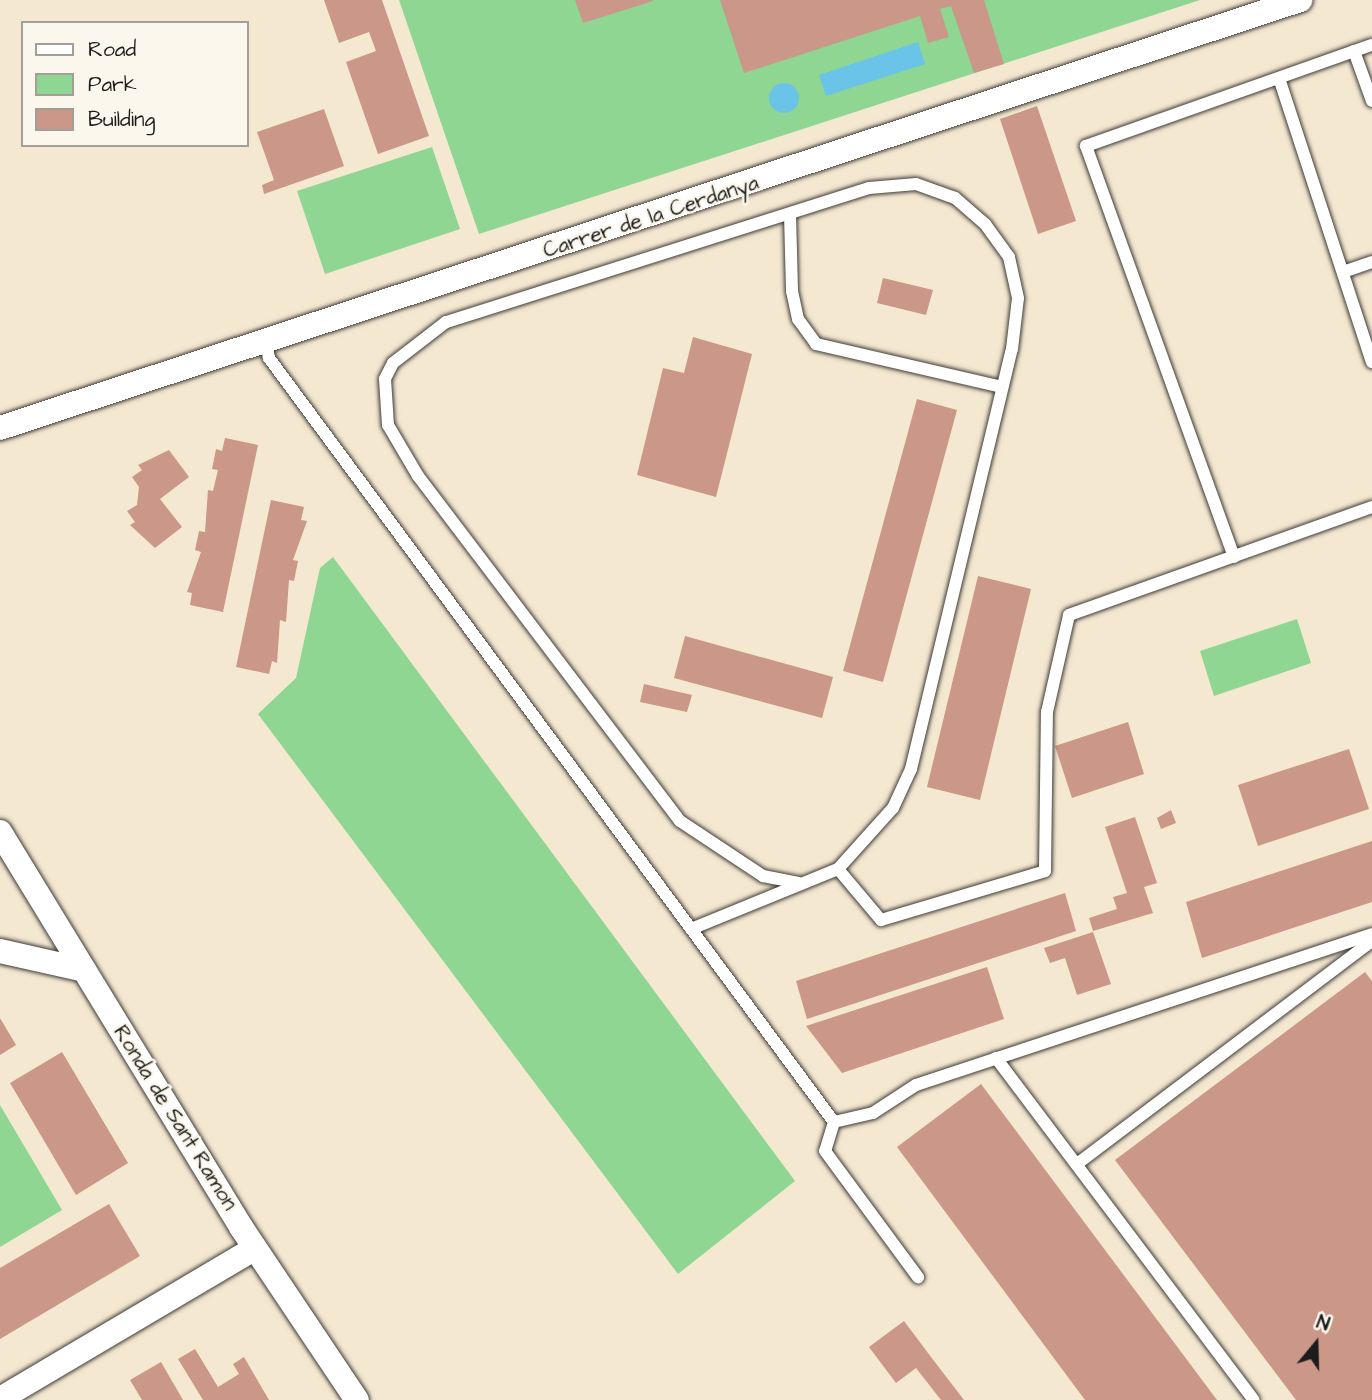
<!DOCTYPE html>
<style>
body{margin:0}
#map{position:relative;width:1372px;height:1400px;overflow:hidden;background:#f5e8d1;font-family:"Architects Daughter",sans-serif}
div>[style]{position:absolute}
[style*='--x']{left:calc(var(--x)*1px);top:calc(var(--y)*1px);width:calc(var(--w)*1px);rotate:calc(var(--a)*1deg)}
.green>*{inset:0;background:#8ed691}
.water>*{inset:0;background:#6ac4e8}
.round{border-radius:50%}
.building>*{inset:0;background:#ca9788}
.roads{filter:drop-shadow(0 0 2px #3d3b37) drop-shadow(0 0 2px #3d3b37)}
.lane>*{height:12px;margin:-6px;padding:0 6px;transform-origin:6px;border-radius:6px;background:#fff}
.street>*{height:24px;margin:-12px;padding:0 12px;transform-origin:12px;border-radius:12px;background:#fff}
span{translate:-50% -50%;white-space:nowrap;text-align:center;line-height:1.15;-webkit-text-stroke:5px #fbf7ec;paint-order:stroke}
.street-label{font-size:21px;color:#1c1c1c}
.legend{position:absolute;left:21px;top:21px;width:228px;height:126px;box-sizing:border-box;background:#fbf7ec;border:2px solid #a29f99;margin:0;padding:9px 12px;list-style:none;font-size:21px;color:#1c1c1c}
.legend li{display:flex;align-items:center;gap:14px;height:35px}
.legend b{width:35px;border:2px solid #a29f99}
.north{position:absolute;left:1281px;top:1309px;width:70px;height:70px;-webkit-text-stroke:5px #fbf7ec;paint-order:stroke;rotate:19deg;font-size:19px;font-weight:700;line-height:28px;text-align:center;color:#1c1c1c}
.north::after{content:'';display:block;margin:auto;width:24px;height:32px;background:#1c1c1c;clip-path:polygon(50% 0,100% 100%,50% 72%,0 100%)}
</style>
<div id="map">
<div class="green">
<div style="clip-path:polygon(399px 0,1200px 0,479px 234px)"></div>
<div style="clip-path:polygon(432px 147px,460px 229px,325px 274px,297px 191px)"></div>
<div style="clip-path:polygon(333px 557px,795px 1181px,678px 1274px,258px 714px,296px 678px,320px 568px)"></div>
<div style="clip-path:polygon(1297px 619px,1311px 663px,1214px 696px,1200px 651px)"></div>
<div style="clip-path:polygon(0 1105px,62px 1210px,0 1247px)"></div>
</div>
<div class="water">
<div style="clip-path:polygon(918px 42px,925px 64px,826px 96px,819px 75px)"></div>
<div class="round" style="left:769px;top:83px;width:30px;height:30px"></div>
</div>
<div class="building">
<div style="clip-path:polygon(324px 0,382px 0,429px 136px,378px 154px,346px 62px,376px 51px,369px 32px,339px 43px)"></div>
<div style="clip-path:polygon(575px 0,653px 0,653px 1px,583px 23px)"></div>
<div style="clip-path:polygon(720px 0,984px 0,1004px 64px,974px 73px,951px 6px,940px 9px,949px 37px,928px 43px,920px 16px,744px 73px)"></div>
<div style="clip-path:polygon(1037px 106px,1076px 221px,1038px 234px,1000px 119px)"></div>
<div style="clip-path:polygon(324px 109px,344px 166px,264px 194px,262px 185px,274px 180px,257px 132px)"></div>
<div style="clip-path:polygon(883px 278px,933px 290px,926px 315px,877px 303px)"></div>
<div style="clip-path:polygon(693px 337px,752px 354px,716px 497px,637px 475px,663px 368px,684px 373px)"></div>
<div style="clip-path:polygon(917px 399px,957px 410px,883px 682px,843px 671px)"></div>
<div style="clip-path:polygon(225px 438px,258px 445px,223px 612px,190px 605px,192px 593px,187px 592px,201px 552px,195px 550px,199px 531px,205px 532px,208px 490px,213px 491px,218px 470px,212px 469px,216px 449px,222px 451px)"></div>
<div style="clip-path:polygon(169px 450px,189px 477px,160px 499px,182px 527px,155px 548px,130px 525px,135px 522px,127px 511px,137px 505px,139px 487px,132px 477px,142px 470px,138px 465px)"></div>
<div style="clip-path:polygon(271px 500px,304px 507px,301px 520px,307px 521px,293px 560px,298px 561px,294px 581px,289px 580px,286px 622px,280px 620px,277px 663px,272px 661px,269px 674px,236px 667px)"></div>
<div style="clip-path:polygon(978px 576px,1031px 589px,980px 800px,927px 787px)"></div>
<div style="clip-path:polygon(685px 636px,833px 677px,822px 718px,674px 678px)"></div>
<div style="clip-path:polygon(644px 684px,692px 695px,687px 712px,640px 702px)"></div>
<div style="clip-path:polygon(1128px 722px,1144px 774px,1072px 798px,1055px 746px)"></div>
<div style="clip-path:polygon(1349px 749px,1369px 809px,1258px 846px,1238px 785px)"></div>
<div style="clip-path:polygon(1171px 810px,1176px 823px,1161px 829px,1157px 818px)"></div>
<div style="clip-path:polygon(1135px 817px,1157px 883px,1144px 887px,1153px 913px,1093px 931px,1089px 918px,1117px 909px,1113px 897px,1127px 893px,1105px 827px)"></div>
<div style="clip-path:polygon(1372px 841px,1372px 902px,1202px 958px,1186px 902px)"></div>
<div style="clip-path:polygon(1065px 893px,1076px 931px,807px 1019px,796px 981px)"></div>
<div style="clip-path:polygon(1093px 932px,1111px 984px,1077px 995px,1065px 958px,1050px 963px,1044px 948px)"></div>
<div style="clip-path:polygon(987px 967px,1004px 1019px,842px 1073px,806px 1026px)"></div>
<div style="clip-path:polygon(1365px 972px,1372px 981px,1372px 1400px,1296px 1400px,1115px 1160px)"></div>
<div style="clip-path:polygon(0 1018px,16px 1045px,0 1055px)"></div>
<div style="clip-path:polygon(62px 1052px,128px 1163px,76px 1195px,10px 1083px)"></div>
<div style="clip-path:polygon(981px 1084px,1217px 1400px,1085px 1400px,897px 1147px)"></div>
<div style="clip-path:polygon(109px 1204px,140px 1256px,0 1339px,0 1268px)"></div>
<div style="clip-path:polygon(904px 1321px,931px 1357px,964px 1400px,941px 1400px,916px 1368px,896px 1383px,869px 1347px)"></div>
<div style="clip-path:polygon(195px 1349px,218px 1387px,239px 1374px,233px 1364px,244px 1357px,269px 1400px,203px 1400px,178px 1359px)"></div>
<div style="clip-path:polygon(161px 1362px,183px 1400px,142px 1400px,130px 1380px)"></div>
</div>
<div class="roads">
<div class="lane">
<div style="--x:1354;--y:51;--w:53;--a:70.2"></div>
<div style="--x:1279;--y:78;--w:299;--a:71.9"></div>
<div style="--x:790;--y:214;--w:77;--a:88.5"></div>
<div style="--x:792;--y:291;--w:29;--a:78"></div>
<div style="--x:798;--y:319;--w:31;--a:54"></div>
<div style="--x:816;--y:344;--w:191;--a:13"></div>
<div style="--x:1343;--y:272;--w:31;--a:-19"></div>
<div style="--x:266;--y:340;--w:18;--a:81"></div>
<div style="--x:269;--y:358;--w:950;--a:53.52"></div>
<div style="--x:834;--y:1122;--w:30;--a:107"></div>
<div style="--x:825;--y:1151;--w:157;--a:53.6"></div>
<div style="--x:1234;--y:557;--w:437;--a:-109.8"></div>
<div style="--x:1086;--y:146;--w:303;--a:-19.5"></div>
<div style="--x:838;--y:869;--w:67;--a:49.9"></div>
<div style="--x:881;--y:920;--w:171;--a:-16.6"></div>
<div style="--x:1045;--y:871;--w:159;--a:-89.3"></div>
<div style="--x:1047;--y:712;--w:99;--a:-77.2"></div>
<div style="--x:1069;--y:615;--w:322;--a:-19.6"></div>
<div style="--x:691;--y:929;--w:159;--a:-22.2"></div>
<div style="--x:838;--y:869;--w:82;--a:-48"></div>
<div style="--x:893;--y:808;--w:43;--a:-65.2"></div>
<div style="--x:911;--y:769;--w:432;--a:-76.5"></div>
<div style="--x:1012;--y:349;--w:51;--a:-83.3"></div>
<div style="--x:1018;--y:298;--w:42;--a:-102.4"></div>
<div style="--x:1009;--y:257;--w:41;--a:-126"></div>
<div style="--x:985;--y:224;--w:40;--a:-139"></div>
<div style="--x:955;--y:198;--w:41;--a:-160.3"></div>
<div style="--x:916;--y:184;--w:47;--a:175.1"></div>
<div style="--x:869;--y:188;--w:444;--a:162.4"></div>
<div style="--x:446;--y:322;--w:67;--a:142.3"></div>
<div style="--x:393;--y:363;--w:18;--a:117"></div>
<div style="--x:385;--y:379;--w:46;--a:86.3"></div>
<div style="--x:388;--y:425;--w:59;--a:59.5"></div>
<div style="--x:418;--y:476;--w:433;--a:52.8"></div>
<div style="--x:680;--y:821;--w:100;--a:33.5"></div>
<div style="--x:763;--y:876;--w:36;--a:11"></div>
<div style="--x:996;--y:1058;--w:428;--a:53"></div>
<div style="--x:834;--y:1122;--w:40;--a:-13"></div>
<div style="--x:873;--y:1113;--w:51;--a:-33.1"></div>
<div style="--x:916;--y:1085;--w:480;--a:-18.3"></div>
<div style="--x:1077;--y:1164;--w:370;--a:-37.1"></div>
</div>
<div class="street">
<div style="--x:0;--y:428;--w:1369;--a:-18.22"></div>
<div style="--x:0;--y:832;--w:463;--a:58.6"></div>
<div style="--x:241;--y:1227;--w:208;--a:56.2"></div>
<div style="--x:0;--y:951;--w:86;--a:12.7"></div>
<div style="--x:0;--y:1399;--w:296;--a:-30.6"></div>
</div>
</div>
<div class="street-label">
<span style="left:651px;top:217px;rotate:-18deg">Carrer de la Cerdanya</span>
<span style="left:175px;top:1118px;rotate:58deg">Ronda de Sant Ramon</span>
</div>
<ul class="legend">
<li><b style="height:9px;background:#fff"></b>Road</li>
<li><b style="height:19px;background:#8ed691"></b>Park</li>
<li><b style="height:19px;background:#ca9788"></b>Building</li>
</ul>
<div class="north">N</div>
</div>
